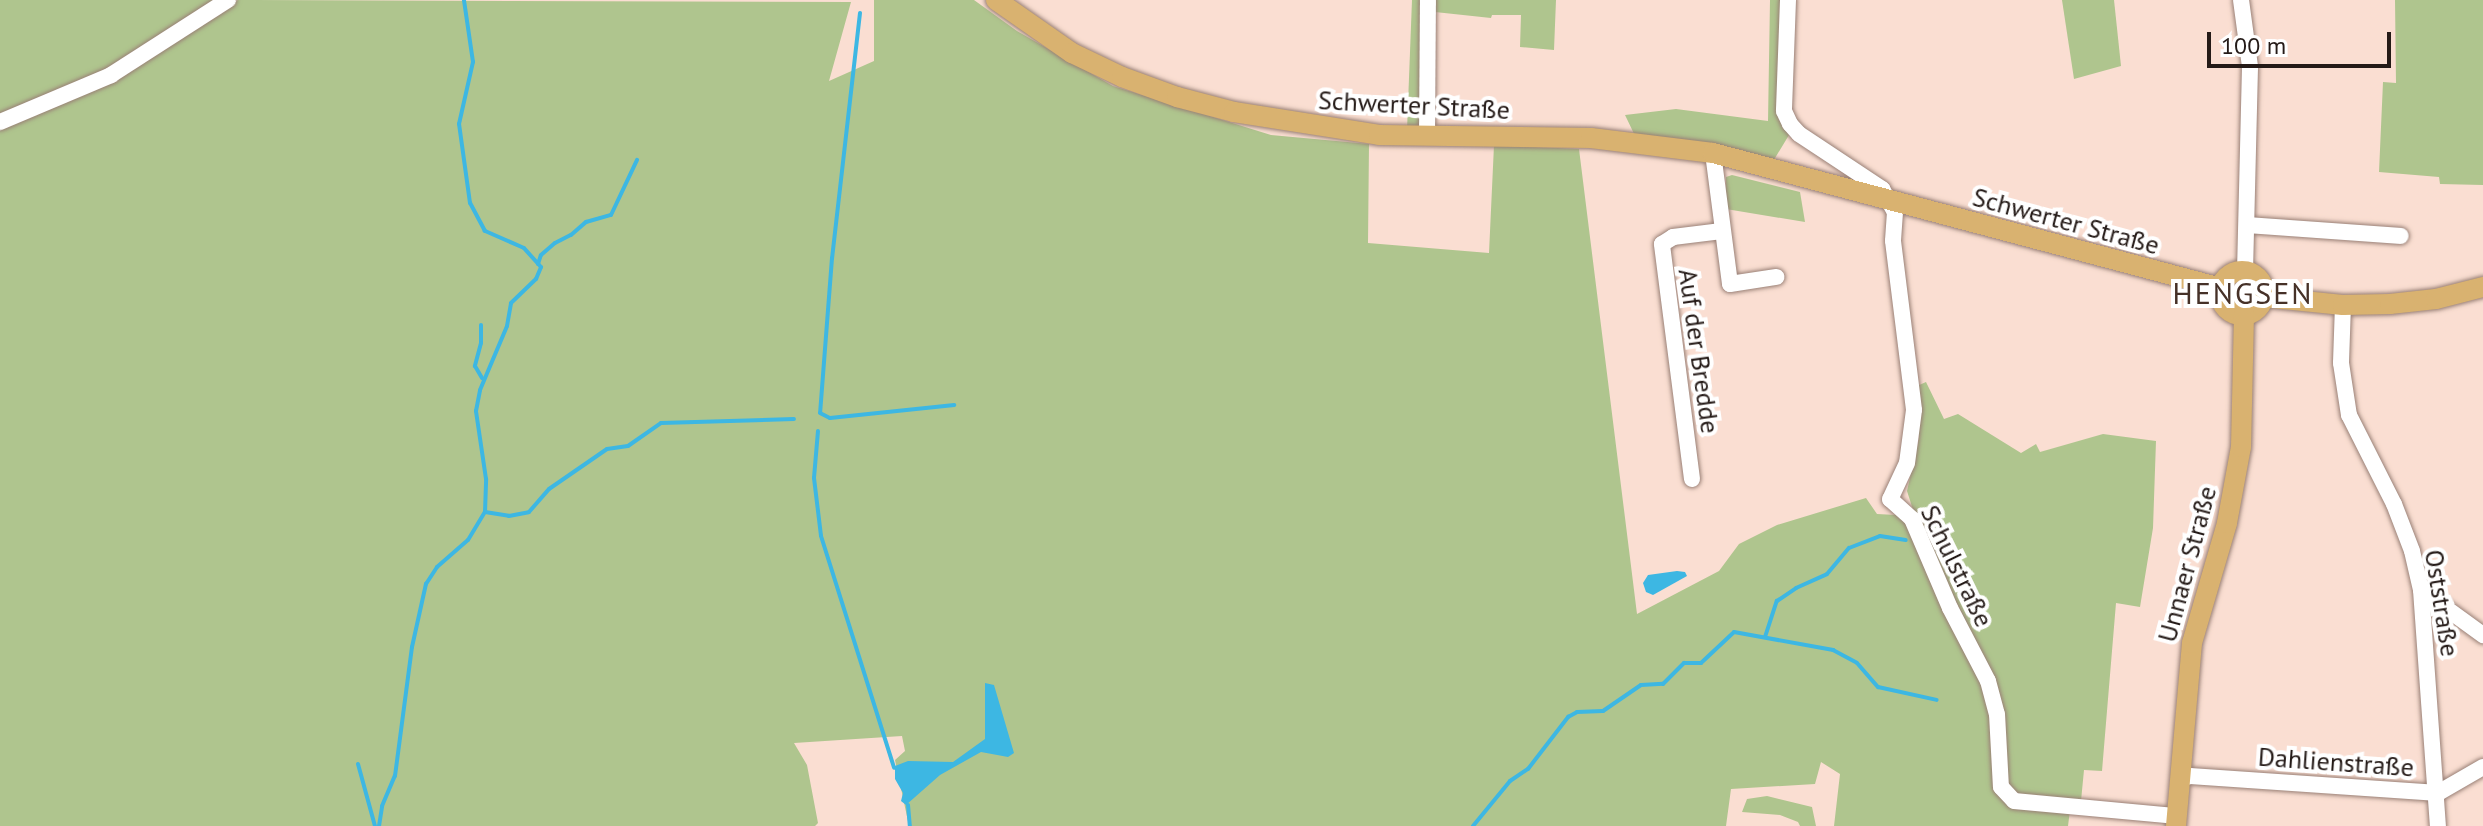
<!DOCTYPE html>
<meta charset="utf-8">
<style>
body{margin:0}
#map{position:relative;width:2483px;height:826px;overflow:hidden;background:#faded2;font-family:"PT Sans",sans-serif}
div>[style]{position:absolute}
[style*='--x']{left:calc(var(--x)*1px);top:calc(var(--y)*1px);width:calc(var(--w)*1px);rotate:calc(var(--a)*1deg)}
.green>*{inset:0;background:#afc58e}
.water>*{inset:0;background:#3db7e3}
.stream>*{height:4px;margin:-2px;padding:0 2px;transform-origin:2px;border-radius:2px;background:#3db7e3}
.roads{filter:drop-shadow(0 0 2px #998076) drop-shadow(0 0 2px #998076)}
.minor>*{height:16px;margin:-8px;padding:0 8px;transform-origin:8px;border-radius:8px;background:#fff}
.major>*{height:20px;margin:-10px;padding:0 10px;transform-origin:10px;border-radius:10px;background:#d9b270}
.major>.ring{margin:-10px;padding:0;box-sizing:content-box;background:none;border:20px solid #d9b270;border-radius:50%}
span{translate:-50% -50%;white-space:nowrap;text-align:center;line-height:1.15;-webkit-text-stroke:8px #fff;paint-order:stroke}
.street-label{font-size:26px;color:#241a17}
.quarter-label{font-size:30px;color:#463128;letter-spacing:2px}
.scale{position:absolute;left:2207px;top:32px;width:184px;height:36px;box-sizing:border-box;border:4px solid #241a17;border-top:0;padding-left:10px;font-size:24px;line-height:28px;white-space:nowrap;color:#241a17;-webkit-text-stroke:6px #fff;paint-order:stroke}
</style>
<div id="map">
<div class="green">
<div style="clip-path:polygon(0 0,221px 0,107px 71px,0 118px)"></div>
<div style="clip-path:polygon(238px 0,851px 2px,829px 81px,874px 61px,874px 0,974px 0,1017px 31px,1113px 86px,1271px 135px,1369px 144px,1368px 243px,1489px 253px,1494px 145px,1579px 149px,1637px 614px,1719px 571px,1739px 544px,1777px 525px,1866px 498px,1877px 514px,1915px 516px,1907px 491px,1919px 438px,1917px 386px,1926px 382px,1944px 419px,1958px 414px,2021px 453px,2036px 444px,2040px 452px,2103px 434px,2156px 441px,2153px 528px,2140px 607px,2116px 603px,2102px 771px,2084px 770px,2081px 801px,2070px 810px,2068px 826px,1834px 826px,1840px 774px,1821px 762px,1815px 784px,1731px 789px,1726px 826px,909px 826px,895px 760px,905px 751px,902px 736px,794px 743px,807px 765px,818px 823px,815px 826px,0 826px,0 126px)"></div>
<div style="clip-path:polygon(1412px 0,1424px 0,1424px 130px,1407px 130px)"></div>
<div style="clip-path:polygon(1435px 0,1556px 0,1554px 50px,1520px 47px,1521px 15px,1492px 15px,1491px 18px,1435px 12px)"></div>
<div style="clip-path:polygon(1770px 0,1782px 0,1778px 118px,1789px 135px,1769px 168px,1638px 142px,1625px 115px,1676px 109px,1768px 121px)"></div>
<div style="clip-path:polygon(2062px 0,2114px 0,2121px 66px,2074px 79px)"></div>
<div style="clip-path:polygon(2395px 0,2483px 0,2483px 185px,2440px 184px,2439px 177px,2379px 172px,2383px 82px,2396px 83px)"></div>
<div style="clip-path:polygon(1732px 175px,1800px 192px,1805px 222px,1726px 209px,1726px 177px)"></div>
<div style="clip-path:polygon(1767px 796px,1812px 807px,1816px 826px,1800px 826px,1798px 822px,1780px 815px,1742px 812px,1747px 799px)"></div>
</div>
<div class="water">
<div style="clip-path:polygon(1677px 571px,1685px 572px,1687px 576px,1653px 595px,1646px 592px,1643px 583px,1648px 575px)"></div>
<div style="clip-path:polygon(985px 683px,994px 685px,1014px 753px,1008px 757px,981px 752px,940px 775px,906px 805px,901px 801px,903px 793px,895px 779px,895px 766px,908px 761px,953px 762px,985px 739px)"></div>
</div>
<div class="stream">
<div style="--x:860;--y:13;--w:247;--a:96.5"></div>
<div style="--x:832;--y:258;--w:155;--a:94.4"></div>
<div style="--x:820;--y:413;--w:11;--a:27"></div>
<div style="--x:830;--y:418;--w:125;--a:-6"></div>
<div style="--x:538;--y:264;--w:9;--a:-72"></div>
<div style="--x:541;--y:255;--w:18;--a:-41"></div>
<div style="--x:555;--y:243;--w:18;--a:-27"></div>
<div style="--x:571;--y:235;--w:20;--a:-41"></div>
<div style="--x:586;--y:222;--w:26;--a:-16"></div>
<div style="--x:611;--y:215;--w:61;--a:-64.7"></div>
<div style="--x:481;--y:325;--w:18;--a:90"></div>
<div style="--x:481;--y:343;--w:24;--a:105"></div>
<div style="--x:475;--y:366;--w:14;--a:60"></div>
<div style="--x:818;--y:431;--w:47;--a:94.9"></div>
<div style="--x:814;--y:478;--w:58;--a:83.1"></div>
<div style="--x:821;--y:536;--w:243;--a:72.5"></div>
<div style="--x:485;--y:512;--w:24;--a:9"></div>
<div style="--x:509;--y:516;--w:20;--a:-11"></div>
<div style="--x:529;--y:512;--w:30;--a:-49"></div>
<div style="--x:549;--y:489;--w:70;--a:-34.6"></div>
<div style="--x:607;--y:449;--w:21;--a:-8"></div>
<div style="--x:628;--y:446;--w:40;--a:-34.9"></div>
<div style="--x:661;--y:423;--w:133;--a:-1.7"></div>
<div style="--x:1765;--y:637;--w:38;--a:-72"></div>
<div style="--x:1777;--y:601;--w:23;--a:-34"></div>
<div style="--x:1796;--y:588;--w:34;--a:-24"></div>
<div style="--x:1827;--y:574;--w:34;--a:-50"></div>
<div style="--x:1849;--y:548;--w:33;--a:-21"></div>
<div style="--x:1880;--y:536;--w:26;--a:9"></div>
<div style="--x:358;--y:764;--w:64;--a:74.7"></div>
<div style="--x:908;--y:805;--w:21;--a:85"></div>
<div style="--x:379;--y:826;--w:20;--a:-81"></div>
<div style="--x:382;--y:806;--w:33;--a:-67"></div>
<div style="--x:395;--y:776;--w:130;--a:-82.5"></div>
<div style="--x:412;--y:647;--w:65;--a:-77.5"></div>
<div style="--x:426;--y:584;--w:20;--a:-57"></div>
<div style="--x:437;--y:567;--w:41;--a:-41.1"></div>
<div style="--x:468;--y:540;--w:33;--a:-59"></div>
<div style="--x:485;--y:512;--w:33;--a:-88"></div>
<div style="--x:486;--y:479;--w:69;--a:-98.4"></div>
<div style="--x:476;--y:411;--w:21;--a:-79"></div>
<div style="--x:480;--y:390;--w:69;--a:-67.1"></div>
<div style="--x:507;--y:326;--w:23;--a:-80"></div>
<div style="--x:511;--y:303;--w:35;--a:-44"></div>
<div style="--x:536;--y:279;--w:13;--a:-67"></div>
<div style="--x:541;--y:267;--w:25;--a:-132"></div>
<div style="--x:524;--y:248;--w:43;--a:-156.4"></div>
<div style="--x:485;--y:231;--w:32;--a:-118"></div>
<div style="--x:470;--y:203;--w:80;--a:-97.9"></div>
<div style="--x:459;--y:124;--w:64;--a:-77.3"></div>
<div style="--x:473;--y:62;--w:63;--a:-98.3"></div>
<div style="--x:1473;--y:826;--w:58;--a:-50.6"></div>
<div style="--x:1510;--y:781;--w:22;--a:-34"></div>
<div style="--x:1528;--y:769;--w:66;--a:-52.4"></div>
<div style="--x:1568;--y:717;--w:10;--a:-29"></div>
<div style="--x:1577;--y:712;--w:26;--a:-2"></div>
<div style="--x:1603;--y:711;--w:46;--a:-34.4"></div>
<div style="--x:1641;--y:685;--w:22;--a:-3"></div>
<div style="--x:1663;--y:684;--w:30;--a:-45"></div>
<div style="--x:1684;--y:663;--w:17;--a:0"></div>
<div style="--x:1701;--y:663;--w:45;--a:-43.2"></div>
<div style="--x:1734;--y:632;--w:101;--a:10.3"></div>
<div style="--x:1833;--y:650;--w:27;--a:28"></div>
<div style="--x:1857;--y:663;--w:32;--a:49"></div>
<div style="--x:1878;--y:687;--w:60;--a:12.4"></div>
</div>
<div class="roads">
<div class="minor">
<div style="--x:1788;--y:0;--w:111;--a:92.1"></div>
<div style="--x:1784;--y:111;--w:14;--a:65"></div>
<div style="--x:1790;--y:124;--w:13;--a:48"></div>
<div style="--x:1799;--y:134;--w:100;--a:33.5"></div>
<div style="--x:1882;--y:189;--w:26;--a:61"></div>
<div style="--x:1895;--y:212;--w:29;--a:94"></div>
<div style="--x:1893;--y:241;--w:170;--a:82.9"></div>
<div style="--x:1914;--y:410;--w:53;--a:97.5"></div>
<div style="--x:1907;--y:463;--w:40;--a:115"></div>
<div style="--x:1890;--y:499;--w:30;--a:42"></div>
<div style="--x:1912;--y:519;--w:97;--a:66.9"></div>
<div style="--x:1950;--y:608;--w:82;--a:62.5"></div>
<div style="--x:1988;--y:681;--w:34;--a:75"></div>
<div style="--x:1997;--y:714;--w:73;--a:86.9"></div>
<div style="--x:2001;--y:787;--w:19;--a:47"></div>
<div style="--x:2014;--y:801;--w:153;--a:5.3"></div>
<div style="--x:2241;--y:0;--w:68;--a:82.3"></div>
<div style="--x:2250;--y:67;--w:204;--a:91.4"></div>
<div style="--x:0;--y:122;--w:121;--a:-22.9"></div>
<div style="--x:111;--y:75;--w:139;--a:-32.7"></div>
<div style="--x:1427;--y:136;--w:136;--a:-89.6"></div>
<div style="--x:1713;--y:153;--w:132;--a:82.6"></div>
<div style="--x:1730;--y:284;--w:47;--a:-8.7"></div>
<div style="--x:2248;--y:225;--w:153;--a:4.1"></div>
<div style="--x:2343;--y:305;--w:58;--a:92"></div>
<div style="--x:2341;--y:363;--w:53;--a:81.3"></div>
<div style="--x:2349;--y:415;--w:100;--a:63.2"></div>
<div style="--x:2394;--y:504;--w:50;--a:69"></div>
<div style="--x:2412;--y:551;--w:40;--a:77"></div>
<div style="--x:2421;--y:590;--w:237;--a:85.9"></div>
<div style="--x:1692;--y:479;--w:237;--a:-97.3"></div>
<div style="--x:1662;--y:244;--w:13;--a:-32"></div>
<div style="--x:1673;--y:237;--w:49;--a:-7"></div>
<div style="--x:2421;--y:590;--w:77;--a:36"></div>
<div style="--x:2180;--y:779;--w:10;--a:-17"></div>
<div style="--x:2190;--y:776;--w:249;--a:3.9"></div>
<div style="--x:2438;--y:793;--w:52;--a:-30"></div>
</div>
<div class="major">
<div style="--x:996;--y:0;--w:93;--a:34.9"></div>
<div style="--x:1072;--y:53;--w:55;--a:25.6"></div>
<div style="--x:1122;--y:77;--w:59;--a:20"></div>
<div style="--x:1177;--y:97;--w:59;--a:14.7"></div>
<div style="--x:1234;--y:112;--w:147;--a:9"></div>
<div style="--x:1379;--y:135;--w:212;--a:0.8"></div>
<div style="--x:1591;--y:138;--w:123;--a:7"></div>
<div style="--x:1713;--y:153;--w:526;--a:14.88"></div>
<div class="ring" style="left:2220px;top:271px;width:24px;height:24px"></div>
<div style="--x:2264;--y:297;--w:79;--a:5.8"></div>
<div style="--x:2343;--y:305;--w:47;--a:-1.2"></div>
<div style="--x:2390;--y:304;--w:46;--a:-6.2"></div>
<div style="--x:2436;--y:299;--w:49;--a:-14.3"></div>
<div style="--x:2176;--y:826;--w:184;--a:-85"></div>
<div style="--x:2192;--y:643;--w:125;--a:-73.7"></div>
<div style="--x:2227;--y:523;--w:77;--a:-79.6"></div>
<div style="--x:2241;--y:447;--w:133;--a:-88.7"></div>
</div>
</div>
<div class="street-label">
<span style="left:1414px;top:105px;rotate:3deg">Schwerter Straße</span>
<span style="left:2066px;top:221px;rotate:15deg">Schwerter Straße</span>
<span style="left:1699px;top:351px;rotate:82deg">Auf der Bredde</span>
<span style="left:2187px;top:564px;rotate:-75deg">Unnaer Straße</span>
<span style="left:1957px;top:566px;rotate:64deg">Schulstraße</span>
<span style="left:2442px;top:603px;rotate:81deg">Oststraße</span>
<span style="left:2336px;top:762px;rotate:4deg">Dahlienstraße</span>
</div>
<div class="quarter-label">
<span style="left:2243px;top:293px">HENGSEN</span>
</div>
<div class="scale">100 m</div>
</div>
